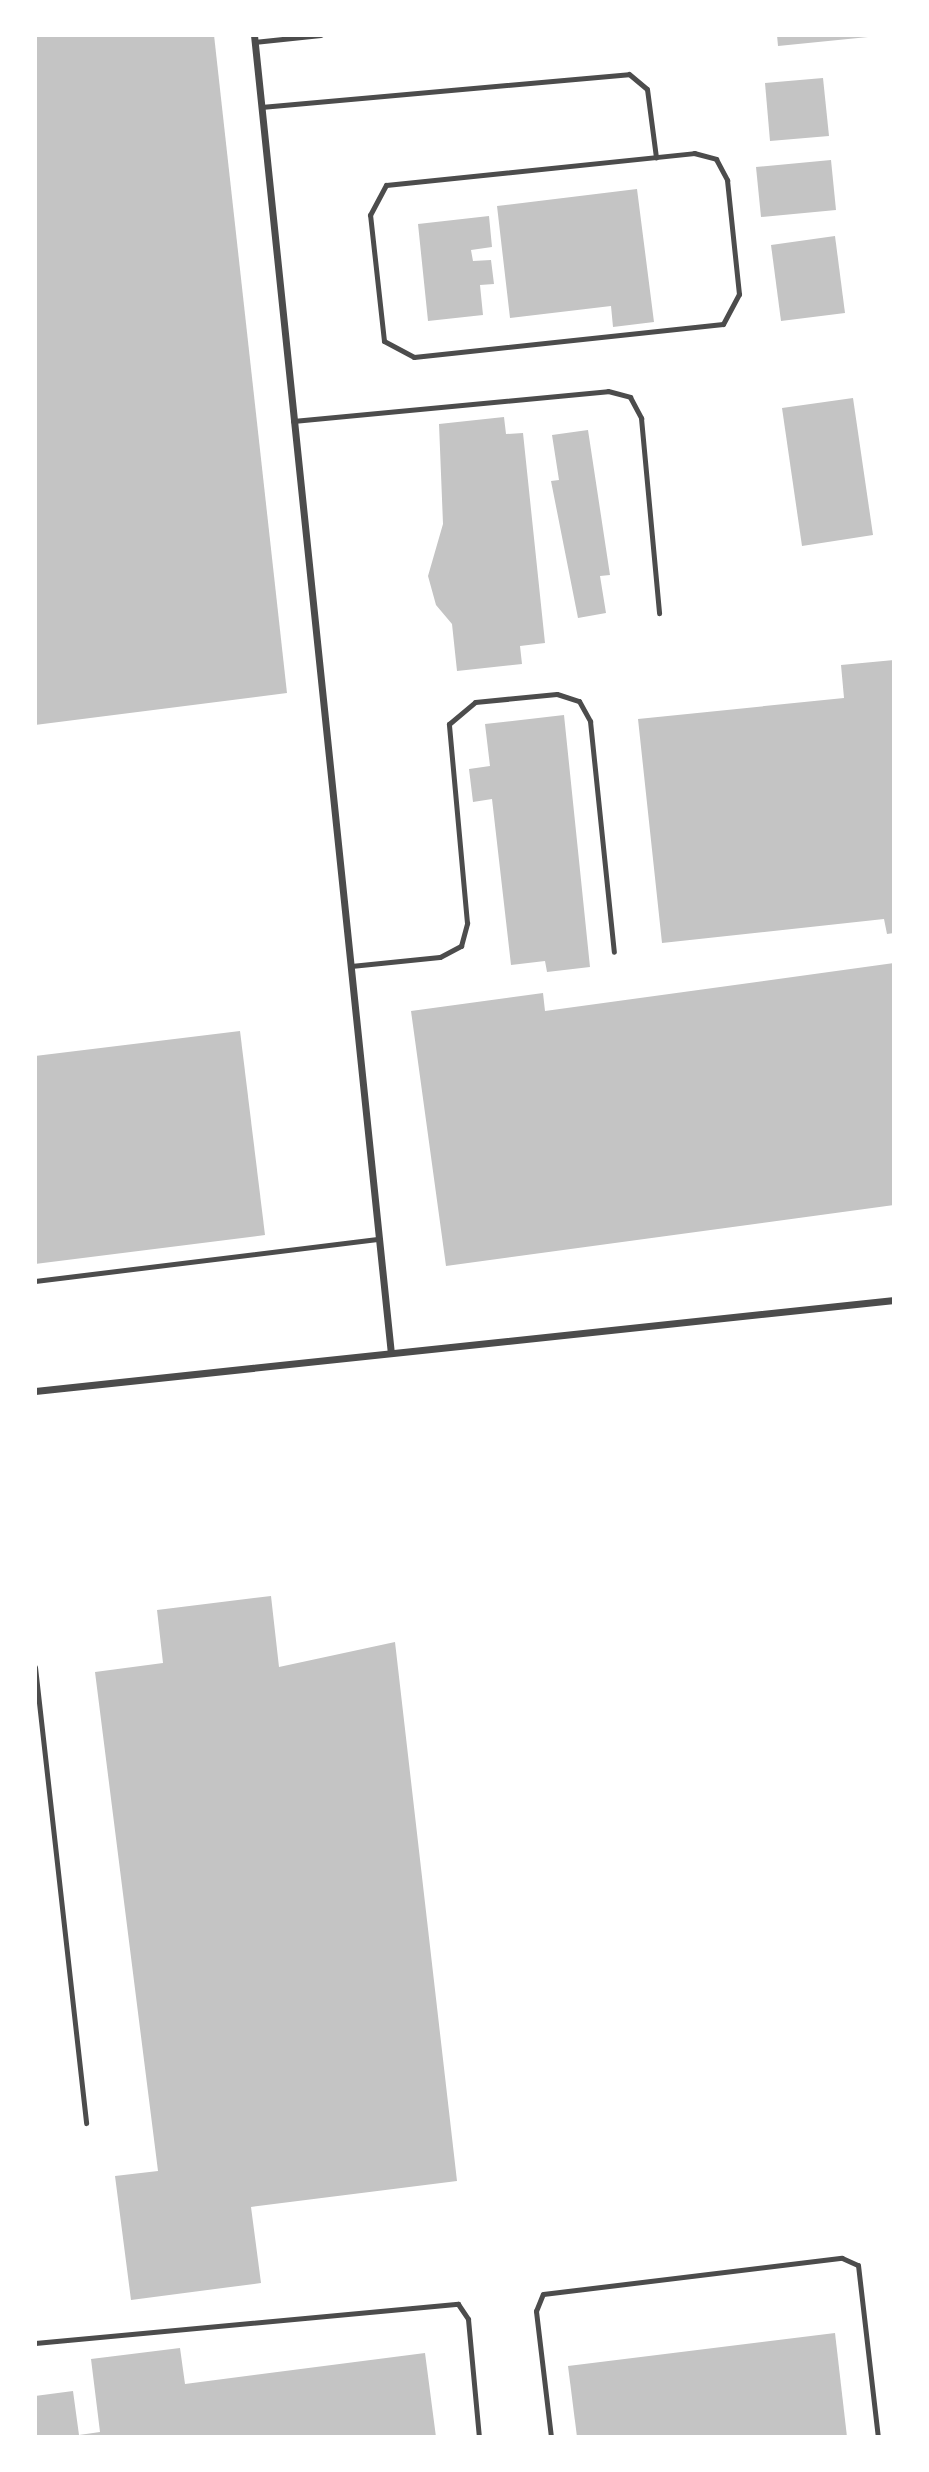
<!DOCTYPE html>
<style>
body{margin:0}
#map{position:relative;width:929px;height:2472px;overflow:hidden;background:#fff;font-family:Poppins,sans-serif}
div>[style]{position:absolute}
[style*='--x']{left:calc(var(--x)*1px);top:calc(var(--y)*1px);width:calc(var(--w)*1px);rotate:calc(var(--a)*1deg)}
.building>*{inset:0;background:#c4c4c4}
.service>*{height:5px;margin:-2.5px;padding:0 2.5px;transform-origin:2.5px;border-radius:2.5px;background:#4c4c4c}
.minor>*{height:7px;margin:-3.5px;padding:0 3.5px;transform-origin:3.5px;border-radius:3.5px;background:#4c4c4c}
span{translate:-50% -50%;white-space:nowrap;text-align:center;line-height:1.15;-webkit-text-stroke:7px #fff;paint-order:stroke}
.frame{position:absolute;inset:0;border:37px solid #fff;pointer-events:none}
</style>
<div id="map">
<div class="building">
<div style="clip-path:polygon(35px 35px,214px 35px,287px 693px,35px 725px)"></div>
<div style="clip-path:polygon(777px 35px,868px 35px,868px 37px,778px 46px)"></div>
<div style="clip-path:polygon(823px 78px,829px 136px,770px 141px,765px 83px)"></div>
<div style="clip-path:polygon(831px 160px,836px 210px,761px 217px,756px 167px)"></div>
<div style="clip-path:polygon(637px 189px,654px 322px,613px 327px,611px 306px,510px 318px,497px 206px)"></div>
<div style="clip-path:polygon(489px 216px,492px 247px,471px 250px,473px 261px,491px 260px,494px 284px,480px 285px,483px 315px,428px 321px,418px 224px)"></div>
<div style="clip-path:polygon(835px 236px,845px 313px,781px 321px,771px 245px)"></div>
<div style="clip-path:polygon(853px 398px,873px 535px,802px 546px,782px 408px)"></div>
<div style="clip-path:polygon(504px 417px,506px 434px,523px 433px,545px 643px,520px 646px,522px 664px,457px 671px,452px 624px,436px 605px,428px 576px,443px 524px,439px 424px)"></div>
<div style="clip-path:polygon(588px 430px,610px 575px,600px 576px,606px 613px,578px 618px,551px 481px,559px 480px,552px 435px)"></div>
<div style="clip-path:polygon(894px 660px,894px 933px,887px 934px,884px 919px,662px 943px,638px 719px,844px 698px,841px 665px)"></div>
<div style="clip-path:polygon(564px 715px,590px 967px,547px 972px,545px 961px,511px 965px,492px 799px,473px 802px,469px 769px,490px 766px,485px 724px)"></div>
<div style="clip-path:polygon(894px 963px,894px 1205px,446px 1266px,411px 1011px,543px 993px,545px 1011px)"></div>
<div style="clip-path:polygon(240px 1031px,265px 1235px,35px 1264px,35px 1056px)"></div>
<div style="clip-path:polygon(271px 1596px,279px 1667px,395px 1642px,457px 2181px,251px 2207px,261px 2283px,131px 2300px,115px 2176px,158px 2171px,95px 1672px,163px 1663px,157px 1610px)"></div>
<div style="clip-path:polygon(835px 2333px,847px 2437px,577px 2437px,568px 2366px)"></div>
<div style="clip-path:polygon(180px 2348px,185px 2384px,425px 2353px,436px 2437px,35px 2437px,35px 2396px,73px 2391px,79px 2435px,100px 2432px,91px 2359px)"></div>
</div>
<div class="service">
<div style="--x:254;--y:42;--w:67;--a:-6"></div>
<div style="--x:261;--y:107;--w:369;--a:-5.1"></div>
<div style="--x:629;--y:74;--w:23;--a:40"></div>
<div style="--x:647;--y:89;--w:69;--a:82.5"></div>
<div style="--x:694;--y:153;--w:23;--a:15"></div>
<div style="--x:716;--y:159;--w:24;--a:62"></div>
<div style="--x:727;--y:180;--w:115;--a:84"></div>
<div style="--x:739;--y:294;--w:34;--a:118"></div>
<div style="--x:723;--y:324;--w:311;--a:173.9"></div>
<div style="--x:414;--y:357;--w:34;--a:-152"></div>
<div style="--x:384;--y:341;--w:127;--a:-96.3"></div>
<div style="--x:370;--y:215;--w:34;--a:-62"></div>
<div style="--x:386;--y:185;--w:310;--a:-5.9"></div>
<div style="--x:293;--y:421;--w:316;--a:-5.4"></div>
<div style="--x:608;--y:391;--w:23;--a:15"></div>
<div style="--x:630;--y:397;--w:24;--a:62"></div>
<div style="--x:641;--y:418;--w:196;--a:84.7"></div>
<div style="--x:351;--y:966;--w:89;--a:-5.8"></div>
<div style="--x:440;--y:957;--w:24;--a:-28"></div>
<div style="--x:461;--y:946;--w:24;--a:-75"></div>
<div style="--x:467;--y:923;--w:200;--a:-95.2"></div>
<div style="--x:449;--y:724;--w:34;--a:-40"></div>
<div style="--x:475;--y:702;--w:82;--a:-5.6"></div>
<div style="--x:557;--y:694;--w:23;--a:18"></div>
<div style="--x:579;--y:701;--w:23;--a:61"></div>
<div style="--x:590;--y:721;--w:232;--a:84.1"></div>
<div style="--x:35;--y:1281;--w:347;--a:-7"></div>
<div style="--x:35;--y:1667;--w:459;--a:83.6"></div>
<div style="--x:35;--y:2343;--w:425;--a:-5.3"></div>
<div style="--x:458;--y:2304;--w:18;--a:56"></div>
<div style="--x:468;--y:2319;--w:119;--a:84.7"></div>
<div style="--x:551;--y:2437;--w:127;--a:-96.8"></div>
<div style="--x:536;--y:2311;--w:18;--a:-68"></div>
<div style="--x:543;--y:2294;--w:301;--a:-6.9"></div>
<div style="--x:842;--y:2258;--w:17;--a:24"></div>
<div style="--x:858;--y:2265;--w:173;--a:83.4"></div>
</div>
<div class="minor">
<div style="--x:254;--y:35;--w:1325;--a:84.07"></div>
<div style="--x:35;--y:1391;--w:864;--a:-6.05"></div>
</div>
<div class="frame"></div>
</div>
